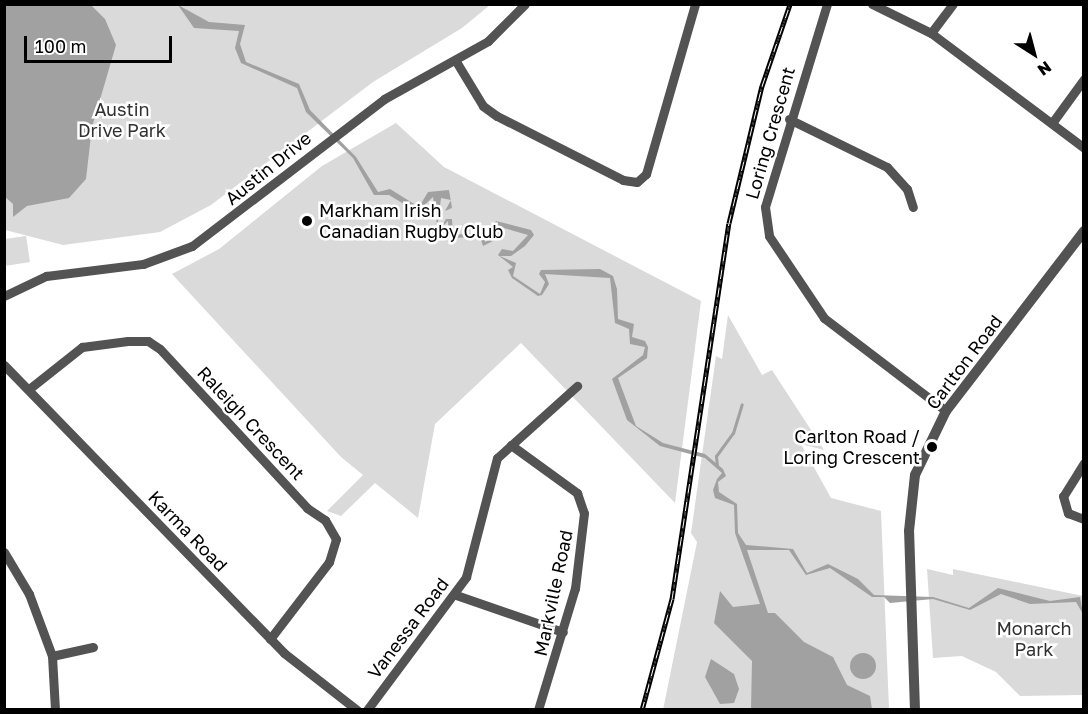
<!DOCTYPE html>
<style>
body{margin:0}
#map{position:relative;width:1088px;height:714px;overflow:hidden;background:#fff;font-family:"Golos Text",sans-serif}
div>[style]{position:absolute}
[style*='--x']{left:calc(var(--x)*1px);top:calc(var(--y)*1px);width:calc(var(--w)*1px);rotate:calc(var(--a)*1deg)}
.green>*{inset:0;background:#dadada}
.water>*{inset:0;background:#a1a1a1}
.round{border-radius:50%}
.stream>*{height:3px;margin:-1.5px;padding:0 1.5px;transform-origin:1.5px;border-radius:1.5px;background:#a1a1a1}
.minor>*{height:9px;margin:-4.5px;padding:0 4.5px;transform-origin:4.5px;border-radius:4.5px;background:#535353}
.tertiary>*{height:10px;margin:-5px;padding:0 5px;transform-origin:5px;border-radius:5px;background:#535353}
.rail>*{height:5px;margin-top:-2.5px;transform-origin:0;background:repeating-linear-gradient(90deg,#fff 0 9px,#000 0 18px);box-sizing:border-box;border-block:2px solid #000}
.dots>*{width:16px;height:16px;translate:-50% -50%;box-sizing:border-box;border:3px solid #fff;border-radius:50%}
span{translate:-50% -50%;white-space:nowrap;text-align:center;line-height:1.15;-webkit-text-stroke:5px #fff;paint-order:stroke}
.park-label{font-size:18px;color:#313131}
.street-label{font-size:18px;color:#000}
.poi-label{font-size:18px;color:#000}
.left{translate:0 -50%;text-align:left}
.right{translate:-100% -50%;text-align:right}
.frame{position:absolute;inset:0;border:6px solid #000;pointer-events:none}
.north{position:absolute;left:1004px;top:24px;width:60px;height:60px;-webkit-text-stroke:4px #fff;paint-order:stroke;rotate:144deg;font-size:16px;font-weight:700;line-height:24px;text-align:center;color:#000}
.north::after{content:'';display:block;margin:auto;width:21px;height:27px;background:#000;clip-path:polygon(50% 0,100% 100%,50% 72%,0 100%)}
.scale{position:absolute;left:24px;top:36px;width:148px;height:27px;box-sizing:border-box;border:3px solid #000;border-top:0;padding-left:8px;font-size:18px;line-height:21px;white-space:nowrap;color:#000;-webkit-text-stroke:4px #fff;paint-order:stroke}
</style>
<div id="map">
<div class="green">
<div style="clip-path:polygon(5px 5px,490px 5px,462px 28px,373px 82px,211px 205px,160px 232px,63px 245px,5px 230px)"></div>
<div style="clip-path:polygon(396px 123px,444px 167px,701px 301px,675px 503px,521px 343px,435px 424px,418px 518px,375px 483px,341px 516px,327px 511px,363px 475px,341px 457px,172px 274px,219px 249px,322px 166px)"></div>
<div style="clip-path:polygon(26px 236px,30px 262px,5px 266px,5px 239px)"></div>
<div style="clip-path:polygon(728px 315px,762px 375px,772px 370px,824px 450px,801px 444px,831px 498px,881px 511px,889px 709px,663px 710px,697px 542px,691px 533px,716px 356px,722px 359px)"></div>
<div style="clip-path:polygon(927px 569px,953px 575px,953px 569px,1083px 596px,1083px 695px,1020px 696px,996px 672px,962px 656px,933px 658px)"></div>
</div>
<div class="water">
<div style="clip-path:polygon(4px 5px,91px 5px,105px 19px,116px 45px,92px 127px,86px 179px,69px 198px,27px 206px,13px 217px,13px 204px,4px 196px)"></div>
<div style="clip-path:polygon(178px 5px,209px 22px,245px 25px,240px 44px,246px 62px,299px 84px,310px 110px,356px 157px,378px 192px,390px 189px,419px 207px,428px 192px,449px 190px,452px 208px,445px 211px,451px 200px,441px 198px,438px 222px,441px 227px,446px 219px,452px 219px,453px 235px,483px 232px,485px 242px,496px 235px,491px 227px,496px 221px,531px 230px,534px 235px,525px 246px,511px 256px,500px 256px,516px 263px,513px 276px,540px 294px,545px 282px,539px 274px,541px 270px,600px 269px,613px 276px,617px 289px,618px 319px,634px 324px,632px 337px,645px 341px,648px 347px,647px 358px,618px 378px,636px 426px,663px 443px,705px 454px,723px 469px,726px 476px,718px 482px,719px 492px,737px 504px,738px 533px,746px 545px,793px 549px,807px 573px,828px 564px,858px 579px,874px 595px,933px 597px,969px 608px,998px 588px,1050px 601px,1080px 597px,1083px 614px,1076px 602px,1030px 604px,1001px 594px,970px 610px,933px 599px,890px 603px,884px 597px,872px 597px,830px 568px,806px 575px,789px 550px,747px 550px,768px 613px,775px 613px,804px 642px,833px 657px,847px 685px,870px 696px,872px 709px,751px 709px,752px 661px,714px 623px,720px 591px,733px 607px,760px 604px,735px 533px,734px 505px,715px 498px,713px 490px,717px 479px,722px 473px,705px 458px,660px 446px,627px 420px,612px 379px,643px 355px,645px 347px,630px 344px,629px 329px,615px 323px,610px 278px,545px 274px,549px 284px,542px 295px,538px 296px,512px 278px,508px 270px,513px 267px,498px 255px,502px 249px,513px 251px,528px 235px,497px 226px,503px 236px,483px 246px,480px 237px,449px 238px,448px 221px,438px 231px,433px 197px,417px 212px,389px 195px,374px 195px,353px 158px,306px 112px,297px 88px,241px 63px,235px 48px,239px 31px,194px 28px)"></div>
<div class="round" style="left:850px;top:653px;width:26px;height:26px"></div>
<div style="clip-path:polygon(711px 659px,734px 674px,739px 689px,734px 703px,720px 704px,705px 677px)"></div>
</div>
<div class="stream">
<div style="--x:717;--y:466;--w:10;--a:-96"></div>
<div style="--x:716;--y:456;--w:29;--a:-54"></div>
<div style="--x:733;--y:433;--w:30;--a:-73"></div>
</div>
<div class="minor">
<div style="--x:827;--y:4;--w:212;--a:107"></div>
<div style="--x:765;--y:207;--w:29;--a:82"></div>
<div style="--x:769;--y:236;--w:99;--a:56.1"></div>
<div style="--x:824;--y:318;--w:153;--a:37.3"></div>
<div style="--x:872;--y:4;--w:66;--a:26.2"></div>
<div style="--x:931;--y:33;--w:191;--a:36.9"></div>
<div style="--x:931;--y:33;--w:36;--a:-53"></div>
<div style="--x:457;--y:63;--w:50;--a:58.8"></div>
<div style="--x:483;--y:106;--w:17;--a:36"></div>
<div style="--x:497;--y:116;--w:141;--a:26.9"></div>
<div style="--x:623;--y:180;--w:14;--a:8"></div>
<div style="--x:637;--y:182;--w:12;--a:-42"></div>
<div style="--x:646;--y:174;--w:177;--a:-73.9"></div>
<div style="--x:789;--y:119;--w:109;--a:26.1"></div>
<div style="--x:887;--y:167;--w:30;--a:48"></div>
<div style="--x:907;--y:189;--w:19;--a:72"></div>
<div style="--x:1052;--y:123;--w:54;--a:-54"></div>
<div style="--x:4;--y:296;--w:47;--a:-25.5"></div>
<div style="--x:46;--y:276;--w:98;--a:-7.1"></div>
<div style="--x:143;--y:264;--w:52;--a:-20.2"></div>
<div style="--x:192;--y:246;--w:242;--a:-37.4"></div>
<div style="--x:384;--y:99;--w:119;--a:-29.1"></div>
<div style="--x:488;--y:41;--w:52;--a:-45"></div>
<div style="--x:4;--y:365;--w:402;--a:45.8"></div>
<div style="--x:284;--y:653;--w:93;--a:38"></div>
<div style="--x:29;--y:389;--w:68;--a:-38.4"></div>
<div style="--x:82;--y:347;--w:46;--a:-7.4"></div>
<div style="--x:128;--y:341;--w:20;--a:0"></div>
<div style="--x:148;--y:341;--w:14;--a:34"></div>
<div style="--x:160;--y:349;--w:217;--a:47.2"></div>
<div style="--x:307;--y:508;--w:22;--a:34"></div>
<div style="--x:325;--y:520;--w:22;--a:60"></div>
<div style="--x:336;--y:539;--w:24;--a:107"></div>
<div style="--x:329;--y:562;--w:97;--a:127.5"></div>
<div style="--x:511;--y:445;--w:82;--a:36"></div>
<div style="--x:577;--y:493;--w:21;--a:71"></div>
<div style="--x:584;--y:513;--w:76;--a:96.8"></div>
<div style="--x:575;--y:588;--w:127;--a:106.9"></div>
<div style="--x:1084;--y:463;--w:39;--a:122"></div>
<div style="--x:1063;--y:496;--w:18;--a:74"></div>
<div style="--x:1068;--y:513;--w:17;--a:21"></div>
<div style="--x:4;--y:552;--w:49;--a:59.2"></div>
<div style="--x:29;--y:594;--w:66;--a:69.6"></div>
<div style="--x:52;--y:656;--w:54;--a:86.8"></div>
<div style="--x:456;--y:595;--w:113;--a:19.1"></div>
<div style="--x:52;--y:656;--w:42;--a:-12.4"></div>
<div style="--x:367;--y:710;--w:166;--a:-53.3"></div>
<div style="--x:466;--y:577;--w:123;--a:-75.4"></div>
<div style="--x:497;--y:458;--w:108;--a:-42"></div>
</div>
<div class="tertiary">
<div style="--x:915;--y:710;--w:179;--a:-91.9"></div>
<div style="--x:909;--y:531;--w:56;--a:-83.9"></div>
<div style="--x:915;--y:475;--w:71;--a:-64.2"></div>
<div style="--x:946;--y:411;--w:227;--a:-52.5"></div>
</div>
<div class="rail">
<div style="--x:642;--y:710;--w:115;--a:-74.9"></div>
<div style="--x:672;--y:599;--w:380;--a:-81.4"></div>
<div style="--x:729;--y:223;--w:141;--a:-76.5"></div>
<div style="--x:762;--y:86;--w:87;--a:-71.1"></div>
</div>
<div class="dots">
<div style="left:307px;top:221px;background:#000"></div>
<div style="left:932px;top:447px;background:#000"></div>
</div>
<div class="park-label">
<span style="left:122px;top:120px">Austin<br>Drive Park</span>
<span style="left:1034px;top:639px">Monarch<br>Park</span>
</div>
<div class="street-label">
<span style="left:770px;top:133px;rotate:-74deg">Loring Crescent</span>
<span style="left:268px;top:168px;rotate:-39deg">Austin Drive</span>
<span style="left:964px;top:362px;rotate:-53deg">Carlton Road</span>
<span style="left:251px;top:423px;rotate:47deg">Raleigh Crescent</span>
<span style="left:188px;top:531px;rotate:46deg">Karma Road</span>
<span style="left:553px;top:593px;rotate:-78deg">Markville Road</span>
<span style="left:408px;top:628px;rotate:-53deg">Vanessa Road</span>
</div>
<div class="poi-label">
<span class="left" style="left:319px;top:221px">Markham Irish<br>Canadian Rugby Club</span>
<span class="right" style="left:920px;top:447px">Carlton Road /<br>Loring Crescent</span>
</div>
<div class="frame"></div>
<div class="north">N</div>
<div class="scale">100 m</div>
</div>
